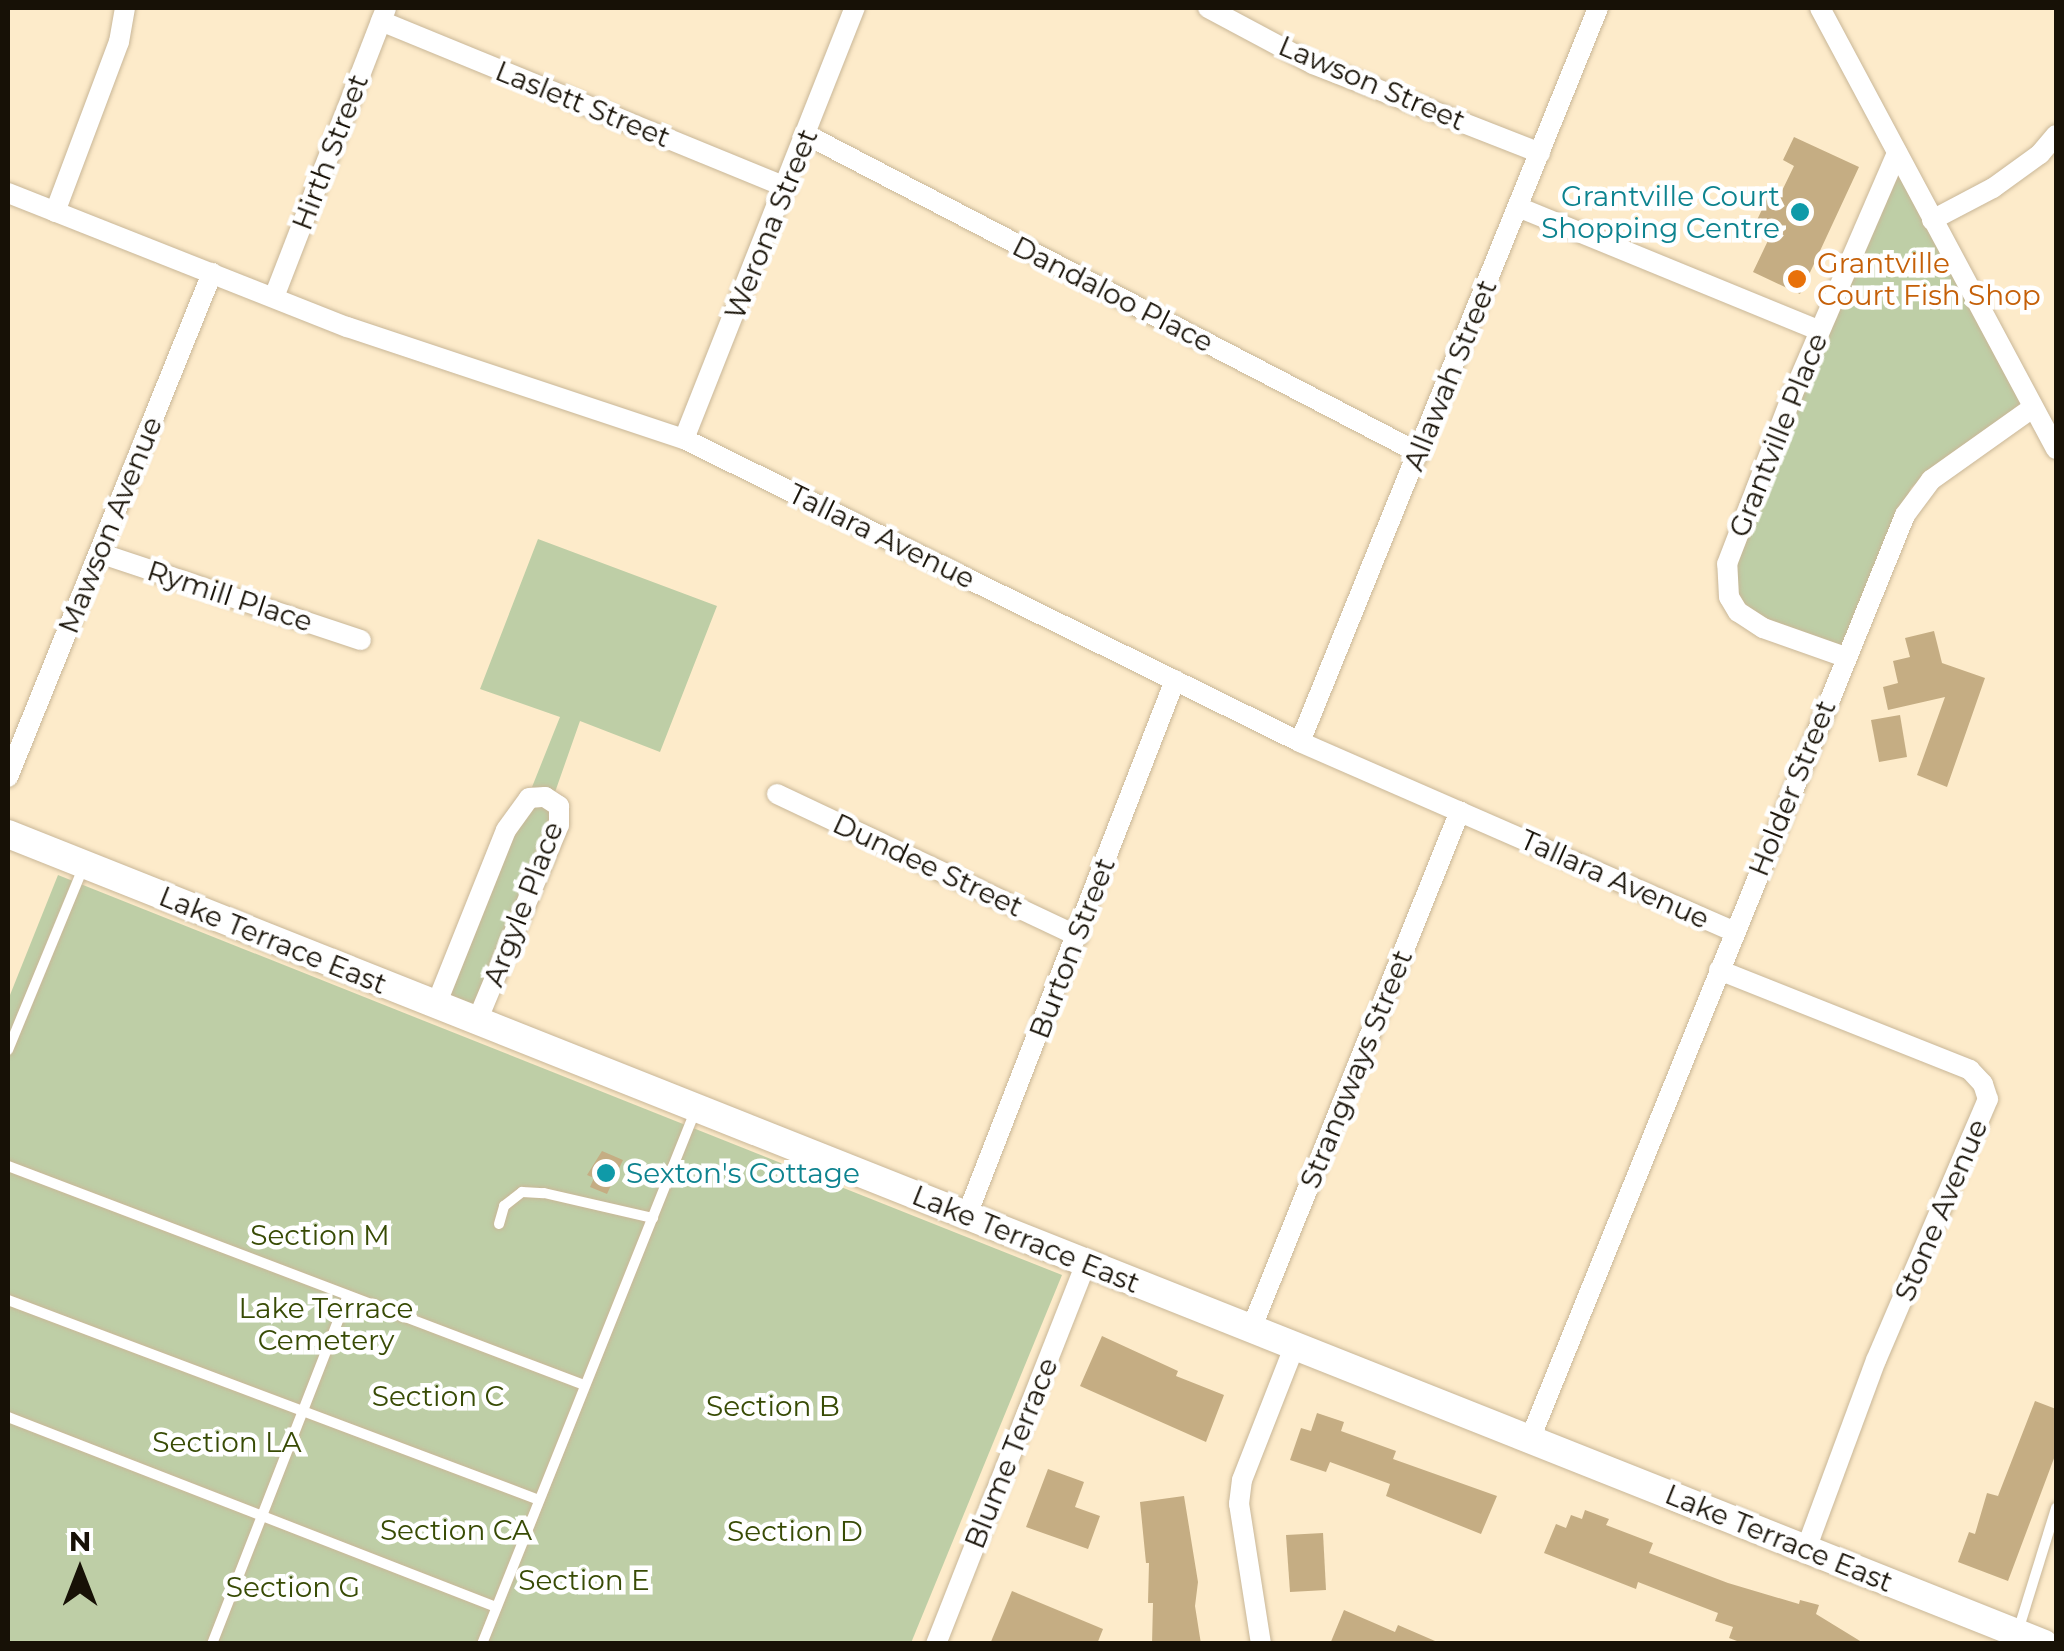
<!DOCTYPE html>
<style>
body{margin:0}
#map{position:relative;width:2064px;height:1651px;overflow:hidden;background:#fdebca;font-family:Montserrat,sans-serif}
div>[style]{position:absolute}
[style*='--x']{left:calc(var(--x)*1px);top:calc(var(--y)*1px);width:calc(var(--w)*1px);rotate:calc(var(--a)*1deg)}
.green>*{inset:0;background:#becea6}
.building>*{inset:0;background:#c5ad83}
.roads{filter:drop-shadow(0 0 2px #c9b798) drop-shadow(0 0 2px #c9b798)}
.lane>*{height:10px;margin:-5px;padding:0 5px;transform-origin:5px;border-radius:5px;background:#fff}
.street>*{height:20px;margin:-10px;padding:0 10px;transform-origin:10px;border-radius:10px;background:#fff}
.secondary>*{height:28px;margin:-14px;padding:0 14px;transform-origin:14px;border-radius:14px;background:#fff}
.dots>*{width:28px;height:28px;translate:-50% -50%;box-sizing:border-box;border:5px solid #fff;border-radius:50%}
span{translate:-50% -50%;white-space:nowrap;text-align:center;line-height:1.15;-webkit-text-stroke:9px #fff;paint-order:stroke}
.street-label{font-size:28px;color:#171106}
.culture-label{font-size:28px;color:#0d838f}
.right{translate:-100% -50%;text-align:right}
.left{translate:0 -50%;text-align:left}
.food-label{font-size:28px;color:#c56008}
.park-label{font-size:28px;color:#384b05}
.frame{position:absolute;inset:0;border:10px solid #171106;pointer-events:none}
.north{position:absolute;left:30px;top:1521px;width:100px;height:100px;-webkit-text-stroke:8px #fff;paint-order:stroke;rotate:0deg;font-size:28px;font-weight:700;line-height:40px;text-align:center;color:#171106}
.north::after{content:'';display:block;margin:auto;width:35px;height:45px;background:#171106;clip-path:polygon(50% 0,100% 100%,50% 72%,0 100%)}
</style>
<div id="map">
<div class="green">
<div style="clip-path:polygon(1895px 165px,2023px 405px,1947px 456px,1911px 488px,1842px 653px,1771px 628px,1738px 601px,1731px 578px,1738px 543px)"></div>
<div style="clip-path:polygon(538px 539px,717px 606px,660px 752px,580px 721px,554px 795px,532px 787px,560px 717px,480px 689px)"></div>
<div style="clip-path:polygon(530px 803px,554px 808px,554px 824px,474px 1015px,442px 1004px,512px 830px)"></div>
<div style="clip-path:polygon(58px 875px,1062px 1275px,911px 1643px,8px 1643px,8px 1000px)"></div>
</div>
<div class="building">
<div style="clip-path:polygon(1794px 137px,1859px 167px,1800px 294px,1753px 272px,1774px 228px,1757px 220px,1767px 199px,1776px 203px,1794px 166px,1783px 160px)"></div>
<div style="clip-path:polygon(1934px 631px,1942px 663px,1985px 678px,1947px 787px,1917px 775px,1945px 697px,1888px 710px,1883px 687px,1898px 683px,1893px 661px,1910px 657px,1905px 638px)"></div>
<div style="clip-path:polygon(1900px 715px,1907px 757px,1879px 762px,1871px 720px)"></div>
<div style="clip-path:polygon(602px 1151px,623px 1160px,607px 1194px,590px 1187px,594px 1178px,587px 1175px)"></div>
<div style="clip-path:polygon(1102px 1336px,1178px 1371px,1176px 1376px,1224px 1395px,1206px 1442px,1080px 1386px)"></div>
<div style="clip-path:polygon(2035px 1401px,2056px 1409px,2056px 1453px,2008px 1581px,1958px 1562px,1969px 1532px,1975px 1534px,1987px 1493px,1998px 1496px)"></div>
<div style="clip-path:polygon(1317px 1413px,1344px 1422px,1341px 1431px,1396px 1451px,1393px 1459px,1497px 1496px,1481px 1534px,1386px 1496px,1390px 1484px,1330px 1462px,1326px 1472px,1290px 1460px,1301px 1428px,1311px 1431px)"></div>
<div style="clip-path:polygon(1048px 1469px,1084px 1482px,1075px 1507px,1100px 1516px,1088px 1549px,1026px 1527px)"></div>
<div style="clip-path:polygon(1184px 1496px,1198px 1582px,1195px 1606px,1201px 1644px,1152px 1644px,1153px 1603px,1148px 1603px,1149px 1563px,1146px 1563px,1140px 1502px)"></div>
<div style="clip-path:polygon(1585px 1510px,1609px 1519px,1606px 1525px,1653px 1543px,1649px 1553px,1728px 1583px,1799px 1604px,1800px 1600px,1819px 1605px,1816px 1614px,1865px 1644px,1745px 1644px,1729px 1638px,1733px 1627px,1715px 1621px,1718px 1613px,1638px 1582px,1636px 1589px,1544px 1553px,1556px 1524px,1566px 1528px,1571px 1515px,1582px 1519px)"></div>
<div style="clip-path:polygon(1323px 1533px,1326px 1590px,1290px 1592px,1286px 1535px)"></div>
<div style="clip-path:polygon(1012px 1591px,1103px 1629px,1097px 1644px,990px 1644px)"></div>
<div style="clip-path:polygon(1344px 1610px,1395px 1632px,1398px 1625px,1442px 1644px,1330px 1644px)"></div>
</div>
<div class="roads">
<div class="lane">
<div style="--x:8;--y:1050;--w:199;--a:-67.6"></div>
<div style="--x:8;--y:1166;--w:616;--a:20.82"></div>
<div style="--x:499;--y:1224;--w:19;--a:-74"></div>
<div style="--x:504;--y:1206;--w:23;--a:-38"></div>
<div style="--x:522;--y:1192;--w:22;--a:3"></div>
<div style="--x:544;--y:1193;--w:112;--a:12.9"></div>
<div style="--x:8;--y:1300;--w:567;--a:20.64"></div>
<div style="--x:8;--y:1417;--w:524;--a:21.27"></div>
<div style="--x:2018;--y:1631;--w:129;--a:-72.8"></div>
<div style="--x:212;--y:1644;--w:374;--a:-68.7"></div>
<div style="--x:482;--y:1644;--w:576;--a:-68.2"></div>
</div>
<div class="street">
<div style="--x:1208;--y:8;--w:119;--a:28.1"></div>
<div style="--x:1313;--y:64;--w:244;--a:21.4"></div>
<div style="--x:1820;--y:8;--w:500;--a:61.85"></div>
<div style="--x:381;--y:21;--w:438;--a:22.3"></div>
<div style="--x:807;--y:135;--w:690;--a:27.46"></div>
<div style="--x:8;--y:193;--w:365;--a:21.6"></div>
<div style="--x:347;--y:327;--w:355;--a:18.4"></div>
<div style="--x:684;--y:439;--w:686;--a:26.19"></div>
<div style="--x:1300;--y:742;--w:474;--a:23.6"></div>
<div style="--x:1518;--y:207;--w:326;--a:22.3"></div>
<div style="--x:55;--y:212;--w:182;--a:-69.4"></div>
<div style="--x:119;--y:42;--w:35;--a:-80"></div>
<div style="--x:1932;--y:220;--w:69;--a:-27.7"></div>
<div style="--x:1993;--y:188;--w:58;--a:-35.9"></div>
<div style="--x:2040;--y:154;--w:25;--a:-50"></div>
<div style="--x:274;--y:297;--w:310;--a:-68.8"></div>
<div style="--x:684;--y:439;--w:464;--a:-68.4"></div>
<div style="--x:99;--y:553;--w:276;--a:18.4"></div>
<div style="--x:1845;--y:657;--w:87;--a:-160.5"></div>
<div style="--x:1763;--y:628;--w:30;--a:-147"></div>
<div style="--x:1738;--y:612;--w:17;--a:-121"></div>
<div style="--x:1729;--y:597;--w:33;--a:-93"></div>
<div style="--x:1727;--y:564;--w:178;--a:-68.9"></div>
<div style="--x:1791;--y:398;--w:267;--a:-66.6"></div>
<div style="--x:1300;--y:742;--w:792;--a:-67.9"></div>
<div style="--x:8;--y:777;--w:544;--a:-67.96"></div>
<div style="--x:777;--y:794;--w:333;--a:25.3"></div>
<div style="--x:1719;--y:970;--w:270;--a:21.7"></div>
<div style="--x:1970;--y:1070;--w:19;--a:47"></div>
<div style="--x:1983;--y:1084;--w:16;--a:72"></div>
<div style="--x:1988;--y:1099;--w:284;--a:113.2"></div>
<div style="--x:1876;--y:1360;--w:202;--a:110.3"></div>
<div style="--x:436;--y:1005;--w:188;--a:-68.2"></div>
<div style="--x:506;--y:830;--w:39;--a:-54"></div>
<div style="--x:529;--y:798;--w:16;--a:-4"></div>
<div style="--x:545;--y:797;--w:17;--a:33"></div>
<div style="--x:559;--y:806;--w:19;--a:90"></div>
<div style="--x:559;--y:825;--w:212;--a:112.7"></div>
<div style="--x:967;--y:1215;--w:574;--a:-68.75"></div>
<div style="--x:1252;--y:1327;--w:556;--a:-68.05"></div>
<div style="--x:1530;--y:1439;--w:997;--a:-67.91"></div>
<div style="--x:1905;--y:515;--w:44;--a:-53.4"></div>
<div style="--x:1931;--y:480;--w:123;--a:-35.4"></div>
<div style="--x:936;--y:1644;--w:409;--a:-68.5"></div>
<div style="--x:1261;--y:1644;--w:142;--a:-98.9"></div>
<div style="--x:1239;--y:1504;--w:24;--a:-83"></div>
<div style="--x:1242;--y:1480;--w:145;--a:-68.6"></div>
</div>
<div class="secondary">
<div style="--x:8;--y:834;--w:2191;--a:21.69"></div>
</div>
</div>
<div class="dots">
<div style="left:1800px;top:212px;background:#0f9aa8"></div>
<div style="left:1797px;top:279px;background:#e8710a"></div>
<div style="left:606px;top:1173px;background:#0f9aa8"></div>
</div>
<div class="street-label">
<span style="left:1372px;top:83px;rotate:23deg">Lawson Street</span>
<span style="left:583px;top:104px;rotate:22deg">Laslett Street</span>
<span style="left:330px;top:152px;rotate:-69deg">Hirth Street</span>
<span style="left:771px;top:224px;rotate:-68deg">Werona Street</span>
<span style="left:1113px;top:294px;rotate:27deg">Dandaloo Place</span>
<span style="left:1450px;top:375px;rotate:-68deg">Allawah Street</span>
<span style="left:1778px;top:435px;rotate:-68deg">Grantville Place</span>
<span style="left:110px;top:525px;rotate:-68deg">Mawson Avenue</span>
<span style="left:882px;top:536px;rotate:26deg">Tallara Avenue</span>
<span style="left:230px;top:596px;rotate:18deg">Rymill Place</span>
<span style="left:1792px;top:788px;rotate:-68deg">Holder Street</span>
<span style="left:928px;top:865px;rotate:25deg">Dundee Street</span>
<span style="left:1615px;top:879px;rotate:24deg">Tallara Avenue</span>
<span style="left:523px;top:904px;rotate:-69deg">Argyle Place</span>
<span style="left:273px;top:940px;rotate:22deg">Lake Terrace East</span>
<span style="left:1072px;top:948px;rotate:-69deg">Burton Street</span>
<span style="left:1356px;top:1069px;rotate:-68deg">Strangways Street</span>
<span style="left:1941px;top:1210px;rotate:-67deg">Stone Avenue</span>
<span style="left:1026px;top:1239px;rotate:22deg">Lake Terrace East</span>
<span style="left:1011px;top:1453px;rotate:-68deg">Blume Terrace</span>
<span style="left:1779px;top:1538px;rotate:22deg">Lake Terrace East</span>
</div>
<div class="culture-label">
<span class="right" style="left:1780px;top:212px">Grantville Court<br>Shopping Centre</span>
<span class="left" style="left:626px;top:1173px">Sexton's Cottage</span>
</div>
<div class="food-label">
<span class="left" style="left:1817px;top:279px">Grantville<br>Court Fish Shop</span>
</div>
<div class="park-label">
<span style="left:320px;top:1235px">Section M</span>
<span style="left:326px;top:1324px">Lake Terrace<br>Cemetery</span>
<span style="left:438px;top:1396px">Section C</span>
<span style="left:773px;top:1406px">Section B</span>
<span style="left:227px;top:1442px">Section LA</span>
<span style="left:456px;top:1530px">Section CA</span>
<span style="left:795px;top:1531px">Section D</span>
<span style="left:584px;top:1580px">Section E</span>
<span style="left:293px;top:1587px">Section G</span>
</div>
<div class="frame"></div>
<div class="north">N</div>
</div>
